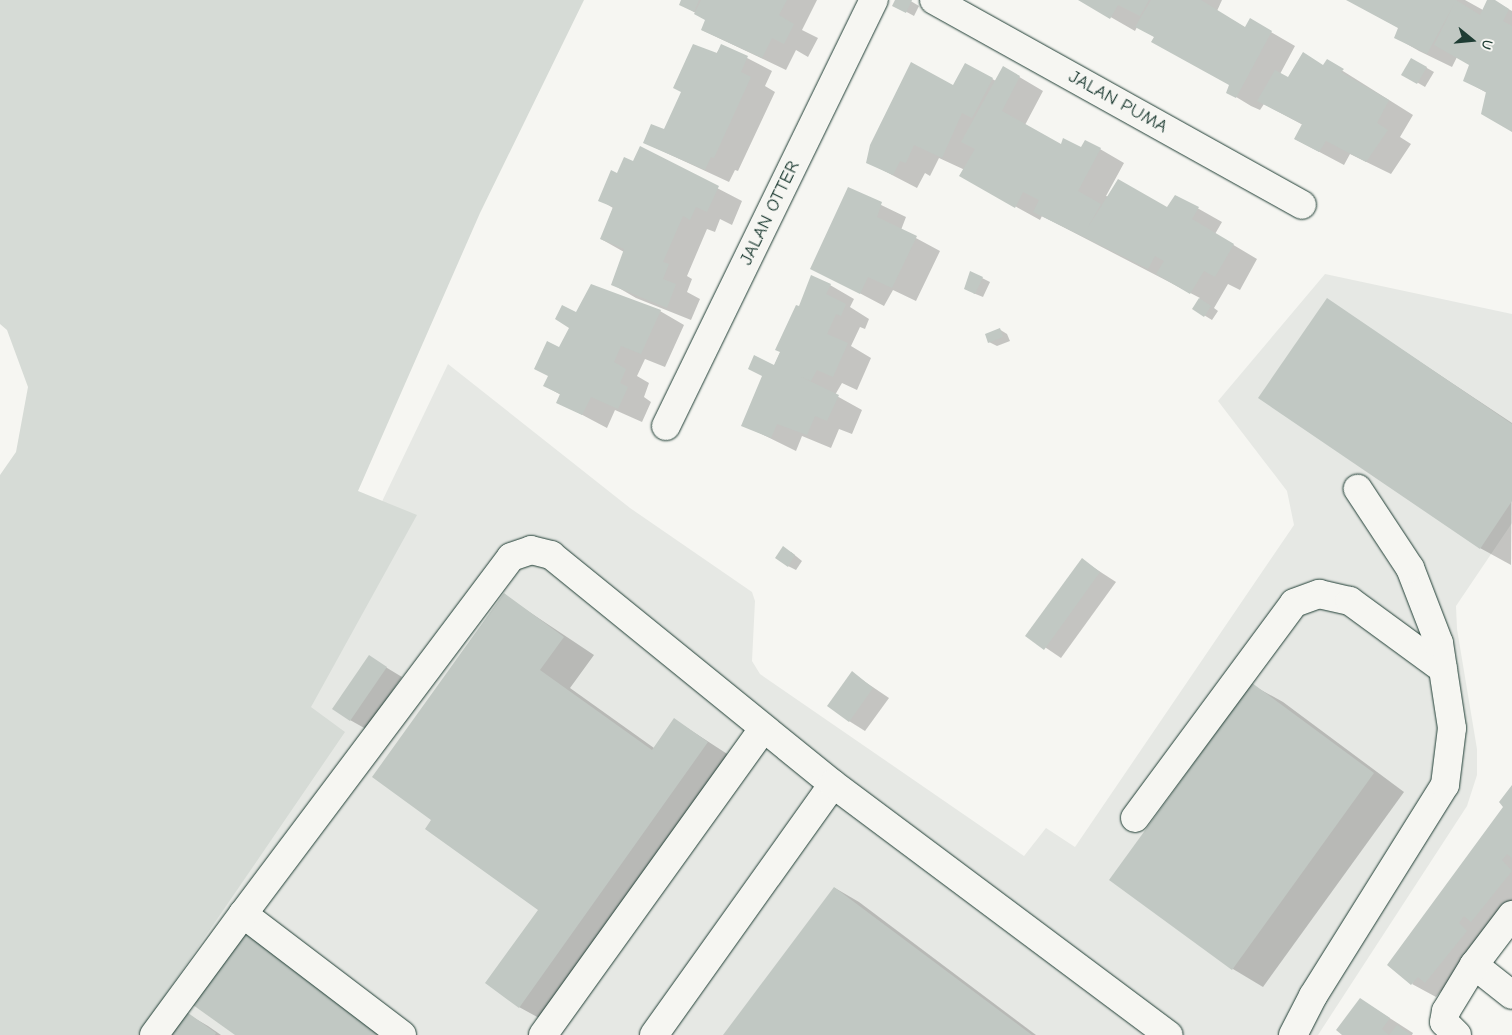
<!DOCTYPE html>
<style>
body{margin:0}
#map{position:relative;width:1512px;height:1035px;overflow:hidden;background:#f6f6f2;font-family:"Comic Neue",sans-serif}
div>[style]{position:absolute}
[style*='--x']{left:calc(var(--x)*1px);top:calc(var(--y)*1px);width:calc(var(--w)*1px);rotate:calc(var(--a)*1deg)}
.built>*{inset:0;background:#e6e8e4}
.green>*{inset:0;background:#d6dbd6}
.shadow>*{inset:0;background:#0003}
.building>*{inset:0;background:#c1c8c3}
.roads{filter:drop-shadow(0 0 1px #1f3d34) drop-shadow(0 0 1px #1f3d34)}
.minor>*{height:28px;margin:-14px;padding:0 14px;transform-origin:14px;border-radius:14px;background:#f6f6f2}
span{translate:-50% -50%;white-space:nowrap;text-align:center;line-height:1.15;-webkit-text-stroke:4.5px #f6f6f2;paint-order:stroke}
.street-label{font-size:19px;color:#1f3d34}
.north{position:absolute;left:1447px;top:15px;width:50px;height:50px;-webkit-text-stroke:4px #f6f6f2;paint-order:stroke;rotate:107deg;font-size:14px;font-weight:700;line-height:20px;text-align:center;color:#1f3d34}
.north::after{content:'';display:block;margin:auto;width:18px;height:22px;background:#1f3d34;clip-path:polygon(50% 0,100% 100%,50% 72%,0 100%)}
</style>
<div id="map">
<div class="built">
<div style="clip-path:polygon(1325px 274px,1512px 314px,1512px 523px,1456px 606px,1457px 629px,1477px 749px,1477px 775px,1467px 806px,1318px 1035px,126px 1035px,448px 364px,630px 508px,752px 592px,755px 601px,752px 661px,760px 674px,1024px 856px,1046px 828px,1075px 847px,1294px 525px,1287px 491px,1218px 401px)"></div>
</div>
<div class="green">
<div style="clip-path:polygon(0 0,584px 0,480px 213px,358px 491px,417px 515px,311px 707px,345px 732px,138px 1035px,0 1035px,0 475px,16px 452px,28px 387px,7px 330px,0 324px)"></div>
</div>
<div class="shadow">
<div style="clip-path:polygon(683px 0,817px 0,802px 30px,818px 38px,808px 57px,796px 50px,786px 70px,702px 30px,707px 20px,681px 4px)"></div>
<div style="clip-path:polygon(896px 0,909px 0,919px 6px,914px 16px,894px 5px)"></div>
<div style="clip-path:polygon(1081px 0,1222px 0,1217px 11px,1246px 28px,1250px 20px,1295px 46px,1280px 74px,1289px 79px,1324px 66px,1327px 61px,1413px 115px,1400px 137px,1411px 144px,1391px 174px,1350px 154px,1344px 165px,1295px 139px,1303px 125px,1264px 104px,1260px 110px,1251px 106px,1228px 92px,1231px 85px,1155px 37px,1137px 27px,1135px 31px)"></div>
<div style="clip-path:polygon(1348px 0,1465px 0,1483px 10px,1489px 0,1493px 0,1512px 11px,1512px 131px,1487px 93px,1464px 80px,1471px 65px,1457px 57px,1452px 67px,1419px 51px,1395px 37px,1399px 28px)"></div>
<div style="clip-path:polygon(722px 45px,772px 71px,765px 86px,775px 92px,738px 171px,735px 170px,729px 182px,645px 143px,665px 130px)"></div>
<div style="clip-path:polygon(1411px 59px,1434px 72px,1425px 87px,1403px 74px)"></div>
<div style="clip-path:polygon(966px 65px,996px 81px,1004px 68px,1043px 91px,1025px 125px,1061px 145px,1100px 149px,1124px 163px,1106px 196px,1168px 209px,1176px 196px,1222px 222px,1215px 234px,1257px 259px,1240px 290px,1228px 284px,1214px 308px,1218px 311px,1212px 320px,1194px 309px,1200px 298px,1042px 216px,1040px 220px,961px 176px,965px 170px,939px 158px,930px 176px,925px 173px,917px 188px,867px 162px,954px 87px)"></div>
<div style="clip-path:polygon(640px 148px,742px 201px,732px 225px,720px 219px,715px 232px,707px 229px,687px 276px,692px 279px,687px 292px,700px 299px,691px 320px,636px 298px,612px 284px,624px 252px,601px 239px,613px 208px,600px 200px,618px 174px,634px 162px)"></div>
<div style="clip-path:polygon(848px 189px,906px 217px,901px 230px,940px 251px,916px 301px,893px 290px,884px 306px,812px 268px)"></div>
<div style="clip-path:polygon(982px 278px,990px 282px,983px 297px,973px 293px)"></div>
<div style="clip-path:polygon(830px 285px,854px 299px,850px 307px,869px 319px,865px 329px,860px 327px,851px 346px,871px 358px,857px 390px,842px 383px,835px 395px,862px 410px,852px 434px,839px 429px,831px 448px,802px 436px,796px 451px,743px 425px,774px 366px,800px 308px)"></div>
<div style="clip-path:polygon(1327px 300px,1512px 423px,1511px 565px,1480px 548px)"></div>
<div style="clip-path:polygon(660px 311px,684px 325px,665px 367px,645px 359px,637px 376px,649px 383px,644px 397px,651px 402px,642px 422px,615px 410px,607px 428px,558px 402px,561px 395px,545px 386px,577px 314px)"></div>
<div style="clip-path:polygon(999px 329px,1007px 334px,1010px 341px,997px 346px,989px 342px)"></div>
<div style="clip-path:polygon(791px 552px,802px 561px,796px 570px,788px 566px)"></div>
<div style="clip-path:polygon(1082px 560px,1116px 582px,1061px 658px,1027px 635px)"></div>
<div style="clip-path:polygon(504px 595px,594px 655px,570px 688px,654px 748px,675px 720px,738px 761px,550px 1024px,519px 1007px,539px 910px,433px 820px)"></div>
<div style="clip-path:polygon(369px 657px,402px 677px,366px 729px,350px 720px)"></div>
<div style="clip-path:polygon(852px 673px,889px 698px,865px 731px,849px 721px)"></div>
<div style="clip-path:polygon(1252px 685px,1283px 702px,1404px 792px,1263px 987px,1233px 969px)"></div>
<div style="clip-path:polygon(1512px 787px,1512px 914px,1450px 996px,1441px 991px,1436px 997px,1412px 984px,1505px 807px)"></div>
<div style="clip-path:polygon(835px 888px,859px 902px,1036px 1035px,725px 1035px)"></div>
<div style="clip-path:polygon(1360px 999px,1413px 1033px,1412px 1035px,1344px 1035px)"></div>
<div style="clip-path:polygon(184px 1012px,208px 1026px,221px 1035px,168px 1035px)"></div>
</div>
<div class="building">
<div style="clip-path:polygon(681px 0,699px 0,694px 12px,679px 5px)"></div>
<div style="clip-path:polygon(701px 0,787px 0,779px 15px,794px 24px,784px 44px,772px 38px,762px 58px,701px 30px,705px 20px,694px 14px)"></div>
<div style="clip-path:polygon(895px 0,912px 0,906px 13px,892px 6px)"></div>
<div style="clip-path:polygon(1078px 0,1149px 0,1140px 16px,1118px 5px,1110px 19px)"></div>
<div style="clip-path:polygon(1151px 0,1201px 0,1245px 27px,1250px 18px,1272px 31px,1236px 98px,1226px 93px,1229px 85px,1151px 42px,1154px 37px,1135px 27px)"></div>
<div style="clip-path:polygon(1346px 0,1456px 0,1480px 15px,1487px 0,1495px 0,1509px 9px,1503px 21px,1512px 26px,1512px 132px,1481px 114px,1486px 92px,1463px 81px,1469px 65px,1434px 45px,1454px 4px,1427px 54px,1394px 38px,1398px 28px)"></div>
<div style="clip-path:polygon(693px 44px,717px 53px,721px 44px,748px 56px,741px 72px,751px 77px,714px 158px,711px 157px,705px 170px,643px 143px,651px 124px,664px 129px,681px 92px,673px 88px)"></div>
<div style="clip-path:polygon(1303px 52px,1323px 65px,1327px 59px,1344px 69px,1341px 72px,1389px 100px,1377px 123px,1388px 130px,1366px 162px,1326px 141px,1319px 152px,1294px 139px,1302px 124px,1257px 101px,1275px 70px,1288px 77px)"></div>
<div style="clip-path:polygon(1411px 58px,1427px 67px,1417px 84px,1401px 75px)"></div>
<div style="clip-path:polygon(911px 62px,953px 85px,965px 63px,993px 78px,972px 118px,962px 113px,942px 158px,914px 145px,906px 163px,900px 161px,893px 175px,866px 163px,870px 145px)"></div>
<div style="clip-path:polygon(1003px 66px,1020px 76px,1002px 111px,1061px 144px,1063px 138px,1081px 147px,1085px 140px,1101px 148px,1078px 191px,1101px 204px,1087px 229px,1118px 179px,1167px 207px,1175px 195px,1199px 207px,1192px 219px,1234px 244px,1215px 277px,1204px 271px,1190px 294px,1156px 274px,1164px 261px,1155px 256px,1148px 269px,1033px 212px,1039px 200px,1023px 192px,1015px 208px,959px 176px,975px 149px,961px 142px)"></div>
<div style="clip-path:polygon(640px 146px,719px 186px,707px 212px,696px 207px,690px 220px,683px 216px,663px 262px,669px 264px,663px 279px,676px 284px,667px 308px,611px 285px,624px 249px,600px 239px,613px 207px,598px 201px,611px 170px,617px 173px,624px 157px,633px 161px)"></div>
<div style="clip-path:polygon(848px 187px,882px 202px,877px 217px,917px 236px,892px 288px,868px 277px,860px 294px,810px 269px)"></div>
<div style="clip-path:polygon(970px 271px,983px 277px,975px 294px,964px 289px)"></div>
<div style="clip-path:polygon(811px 275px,831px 284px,826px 294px,846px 304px,841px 316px,836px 314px,827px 334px,848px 343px,833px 377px,817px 370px,811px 381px,801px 377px,839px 395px,827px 421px,815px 416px,807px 435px,777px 424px,771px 438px,741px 426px,762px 376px,748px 369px,754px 355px,774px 365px,780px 352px,775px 350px,796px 305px,799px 306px)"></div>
<div style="clip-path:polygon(591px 284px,661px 310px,641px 354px,621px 346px,614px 362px,626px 369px,620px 383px,628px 387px,618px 409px,591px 397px,582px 415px,556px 403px,560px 394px,543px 386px,548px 376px,534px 369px,547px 341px,559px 347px,569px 328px,555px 319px,562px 305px,576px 312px)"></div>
<div style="clip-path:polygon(1199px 298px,1211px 306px,1204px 317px,1192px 309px)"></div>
<div style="clip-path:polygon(1327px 298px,1512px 424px,1512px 501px,1480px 549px,1258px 398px)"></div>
<div style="clip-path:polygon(1000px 328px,1003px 337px,988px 343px,985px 334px)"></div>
<div style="clip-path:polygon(783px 546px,795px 555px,788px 567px,775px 558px)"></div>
<div style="clip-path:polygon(1082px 558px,1100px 572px,1044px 650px,1025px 636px)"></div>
<div style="clip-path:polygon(504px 593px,564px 637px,540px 670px,652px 750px,674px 718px,708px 742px,519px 1008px,485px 983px,538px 910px,425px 829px,431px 820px,372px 777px)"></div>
<div style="clip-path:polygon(369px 655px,387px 667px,350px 721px,332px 709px)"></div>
<div style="clip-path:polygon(852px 671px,873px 688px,849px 722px,827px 706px)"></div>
<div style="clip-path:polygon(1252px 683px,1374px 773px,1232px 970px,1109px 880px)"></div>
<div style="clip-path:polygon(1512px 785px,1512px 858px,1507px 854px,1502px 860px,1512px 871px,1471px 922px,1464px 916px,1459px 923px,1467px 931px,1425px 983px,1418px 977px,1411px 985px,1387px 965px,1503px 807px,1499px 802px)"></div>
<div style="clip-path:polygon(834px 887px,1032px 1035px,723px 1035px)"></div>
<div style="clip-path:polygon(245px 932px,390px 1035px,235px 1035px,193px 1005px)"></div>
<div style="clip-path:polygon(1360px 998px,1390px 1018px,1382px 1029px,1389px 1035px,1397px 1025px,1411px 1035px,1342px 1035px,1336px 1030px)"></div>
<div style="clip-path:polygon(184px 1010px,216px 1033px,215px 1035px,167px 1035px)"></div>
</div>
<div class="roads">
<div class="minor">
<div style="--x:934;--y:0;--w:421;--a:29.1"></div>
<div style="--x:666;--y:426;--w:474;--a:-64"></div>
<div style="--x:1135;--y:818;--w:267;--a:-53.5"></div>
<div style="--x:1294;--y:603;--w:27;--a:-20"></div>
<div style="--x:1319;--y:594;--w:32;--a:13"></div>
<div style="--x:1350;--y:601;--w:115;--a:36.2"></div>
<div style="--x:1474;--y:965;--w:48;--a:38.3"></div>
<div style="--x:154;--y:1035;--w:150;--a:-53.7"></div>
<div style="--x:402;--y:1035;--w:200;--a:-142.7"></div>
<div style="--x:243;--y:914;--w:446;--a:-53.1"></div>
<div style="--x:511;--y:557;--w:21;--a:-19"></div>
<div style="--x:531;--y:550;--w:21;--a:14"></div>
<div style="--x:551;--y:555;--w:363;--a:39.1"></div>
<div style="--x:543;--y:1035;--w:377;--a:-54.3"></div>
<div style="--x:654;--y:1035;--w:308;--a:-54.5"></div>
<div style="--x:833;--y:784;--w:419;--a:36.8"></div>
<div style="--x:1293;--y:1035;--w:44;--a:-62.9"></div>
<div style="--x:1313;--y:996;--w:249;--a:-58"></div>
<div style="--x:1445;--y:785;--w:57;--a:-83"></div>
<div style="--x:1452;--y:728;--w:86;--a:-98.7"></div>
<div style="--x:1439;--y:643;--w:80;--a:-111.1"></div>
<div style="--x:1410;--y:568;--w:95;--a:-123.4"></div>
<div style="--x:1457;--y:1035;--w:18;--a:-135"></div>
<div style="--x:1444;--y:1022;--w:11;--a:-80"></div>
<div style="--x:1446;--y:1011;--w:54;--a:-58.7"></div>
<div style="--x:1474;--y:965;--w:63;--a:-52.8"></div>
</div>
</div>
<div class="street-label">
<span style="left:1118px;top:102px;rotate:29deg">JALAN PUMA</span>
<span style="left:770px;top:213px;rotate:-64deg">JALAN OTTER</span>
</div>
<div class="north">U</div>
</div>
